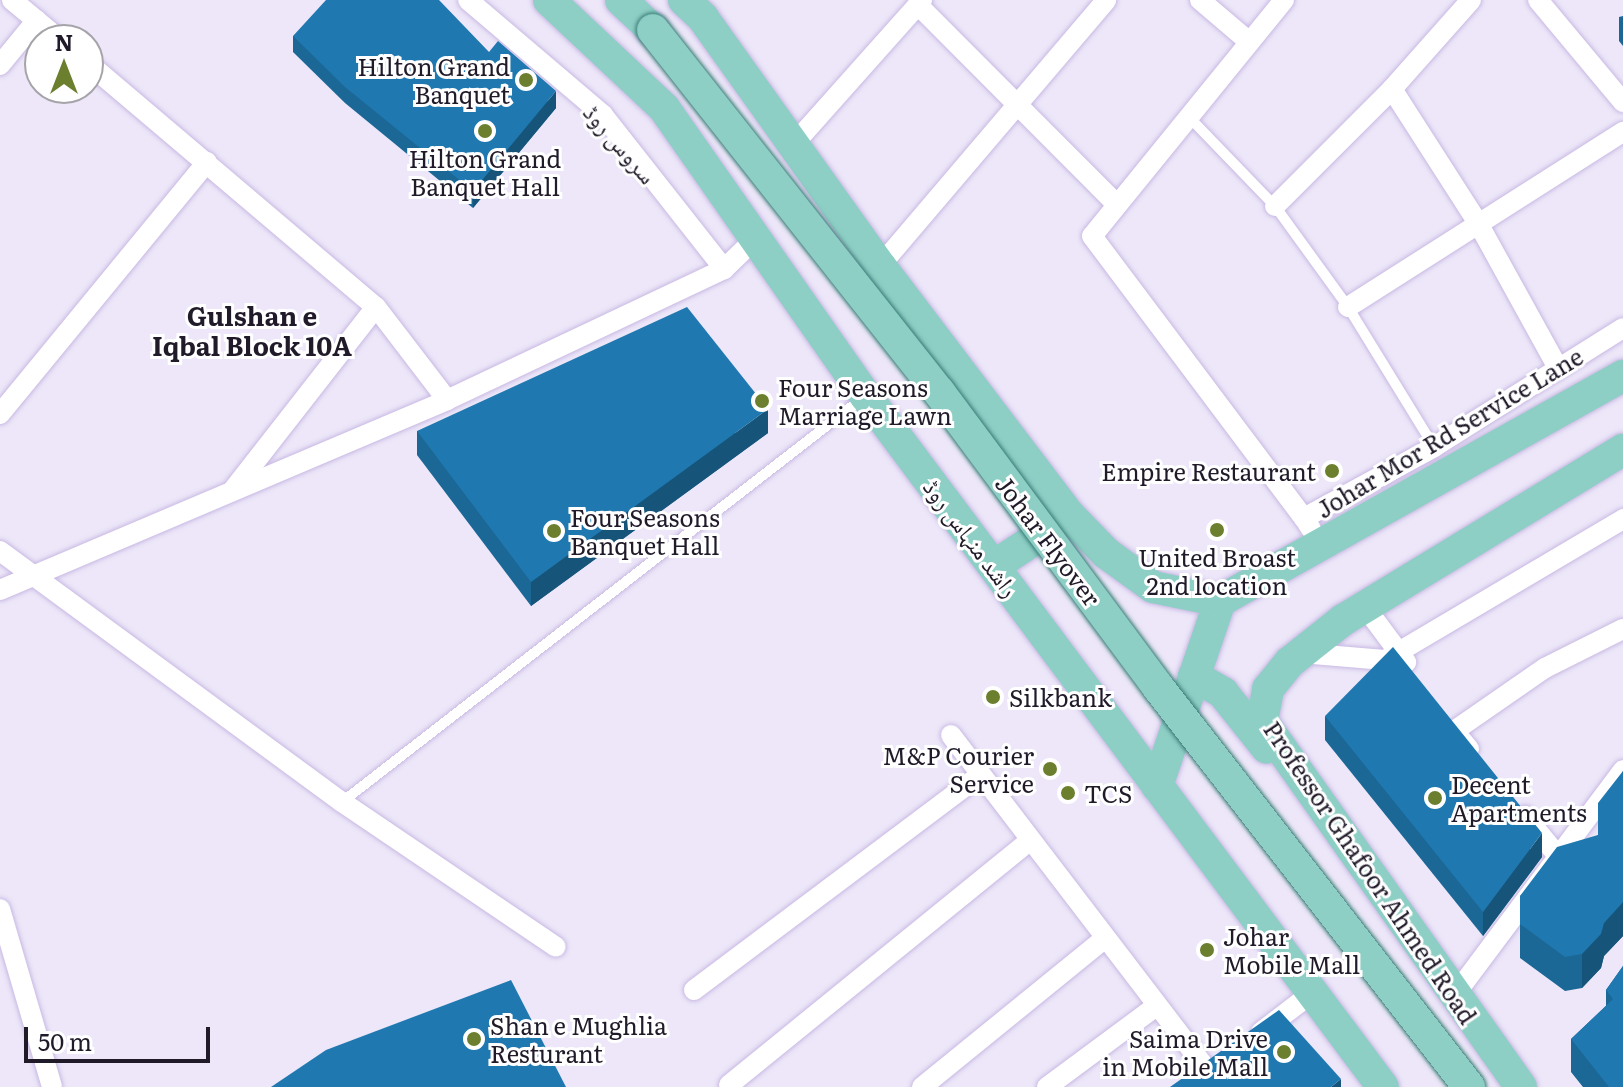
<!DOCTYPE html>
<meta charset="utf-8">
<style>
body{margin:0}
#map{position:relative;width:1623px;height:1087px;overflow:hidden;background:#ede7f9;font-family:Literata,"Noto Naskh Arabic",serif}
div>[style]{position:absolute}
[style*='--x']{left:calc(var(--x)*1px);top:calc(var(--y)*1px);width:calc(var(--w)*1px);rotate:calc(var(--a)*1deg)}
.roads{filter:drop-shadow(0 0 2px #c8b9e3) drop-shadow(0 0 2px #c8b9e3)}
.service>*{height:10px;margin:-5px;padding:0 5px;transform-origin:5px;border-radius:5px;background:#fff}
.minor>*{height:20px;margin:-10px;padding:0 10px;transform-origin:10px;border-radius:10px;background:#fff}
.primary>*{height:32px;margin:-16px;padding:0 16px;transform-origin:16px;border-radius:16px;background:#8ecfc5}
.bridges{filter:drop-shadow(0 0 2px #377b76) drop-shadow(0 0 2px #377b76)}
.primary-bridge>*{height:32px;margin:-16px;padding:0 16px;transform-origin:16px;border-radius:16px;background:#8ecfc5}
.wall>*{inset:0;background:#1b6796}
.shaded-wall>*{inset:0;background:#16547a}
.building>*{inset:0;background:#1f78af}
.dots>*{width:22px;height:22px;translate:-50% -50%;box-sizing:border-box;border:4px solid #fff;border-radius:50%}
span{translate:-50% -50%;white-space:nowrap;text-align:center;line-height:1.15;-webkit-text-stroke:6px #fff;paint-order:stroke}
.poi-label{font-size:24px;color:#201a29}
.right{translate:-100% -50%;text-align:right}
.left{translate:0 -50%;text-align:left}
.street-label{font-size:24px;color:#201a29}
.neighbourhood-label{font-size:26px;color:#201a29;font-weight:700}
.north{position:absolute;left:24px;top:24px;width:80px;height:80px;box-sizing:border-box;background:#fff;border:2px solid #a6a3a9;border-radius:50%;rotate:0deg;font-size:22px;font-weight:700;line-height:32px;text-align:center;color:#201a29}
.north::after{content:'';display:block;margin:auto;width:28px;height:36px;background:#6b7f2f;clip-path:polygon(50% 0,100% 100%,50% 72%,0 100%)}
.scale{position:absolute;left:24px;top:1027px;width:186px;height:36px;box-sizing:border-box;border:4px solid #201a29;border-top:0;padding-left:10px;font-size:24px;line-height:28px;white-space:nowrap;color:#201a29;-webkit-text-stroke:6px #fff;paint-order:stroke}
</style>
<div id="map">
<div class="roads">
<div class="service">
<div style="--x:1189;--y:117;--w:124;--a:46"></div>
<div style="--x:1275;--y:206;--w:125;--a:54.1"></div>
<div style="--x:1348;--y:307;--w:164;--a:58.4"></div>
<div style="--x:342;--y:802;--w:661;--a:-37.81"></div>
</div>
<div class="minor">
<div style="--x:12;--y:0;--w:62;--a:39.8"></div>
<div style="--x:468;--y:0;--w:177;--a:40.4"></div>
<div style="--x:603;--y:115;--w:196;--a:51.8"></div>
<div style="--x:1200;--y:0;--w:62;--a:40.4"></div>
<div style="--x:1284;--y:0;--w:304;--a:129.1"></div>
<div style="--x:1092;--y:236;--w:353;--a:53.1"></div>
<div style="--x:1538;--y:0;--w:133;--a:50.2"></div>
<div style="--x:919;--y:6;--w:278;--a:45.1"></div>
<div style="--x:88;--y:63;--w:377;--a:40.3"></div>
<div style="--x:376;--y:307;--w:117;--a:52.6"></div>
<div style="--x:0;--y:65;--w:58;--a:-50.6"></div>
<div style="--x:1392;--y:89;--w:159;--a:57.3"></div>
<div style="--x:1478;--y:223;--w:166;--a:61.1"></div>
<div style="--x:793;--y:145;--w:194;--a:-48.3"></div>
<div style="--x:1275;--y:206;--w:165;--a:-45"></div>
<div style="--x:1392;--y:89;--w:119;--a:-48.4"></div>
<div style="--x:880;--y:266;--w:349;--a:-49.6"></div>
<div style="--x:1348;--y:307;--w:326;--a:-32.5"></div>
<div style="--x:0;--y:414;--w:326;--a:-50.6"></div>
<div style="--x:233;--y:490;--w:232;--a:-52"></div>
<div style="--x:1311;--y:529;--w:13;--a:-122"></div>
<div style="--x:1304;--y:518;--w:148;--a:-28.6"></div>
<div style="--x:1434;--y:447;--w:223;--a:-32.2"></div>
<div style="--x:0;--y:551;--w:424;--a:36.3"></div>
<div style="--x:342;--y:802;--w:258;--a:34.1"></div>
<div style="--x:0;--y:590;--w:486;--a:-23"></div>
<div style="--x:447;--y:400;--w:306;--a:-25.3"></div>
<div style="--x:724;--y:269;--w:40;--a:-44"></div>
<div style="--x:1365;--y:607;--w:69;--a:53.3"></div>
<div style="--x:1301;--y:653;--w:84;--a:4.8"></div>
<div style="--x:1385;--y:660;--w:277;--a:-30.6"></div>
<div style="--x:951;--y:735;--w:423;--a:52.6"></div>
<div style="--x:1469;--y:749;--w:23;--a:-130"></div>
<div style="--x:1454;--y:731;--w:111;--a:-34.7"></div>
<div style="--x:1545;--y:668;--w:87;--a:-26.6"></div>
<div style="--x:1525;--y:816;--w:52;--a:50.5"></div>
<div style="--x:0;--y:909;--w:185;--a:73.7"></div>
<div style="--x:694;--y:990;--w:358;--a:-36.9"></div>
<div style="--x:1454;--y:996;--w:282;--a:-53.2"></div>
<div style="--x:1261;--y:1032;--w:64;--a:-37.4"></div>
<div style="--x:729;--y:1085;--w:387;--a:-39.1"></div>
<div style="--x:922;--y:1087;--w:235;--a:-39.1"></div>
<div style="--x:1047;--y:1087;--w:134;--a:-36.5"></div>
</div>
<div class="primary">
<div style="--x:549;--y:0;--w:158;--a:43.2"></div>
<div style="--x:664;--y:108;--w:352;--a:55"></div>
<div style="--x:866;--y:396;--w:863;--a:53.2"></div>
<div style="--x:621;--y:0;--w:44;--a:43.2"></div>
<div style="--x:684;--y:0;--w:26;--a:43"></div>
<div style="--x:703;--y:18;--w:305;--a:54.5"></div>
<div style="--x:880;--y:266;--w:314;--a:52.8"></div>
<div style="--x:1070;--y:516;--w:52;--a:45.8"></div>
<div style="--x:1106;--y:553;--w:58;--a:35.9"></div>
<div style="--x:1153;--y:587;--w:68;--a:11.8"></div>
<div style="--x:994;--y:566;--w:87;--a:-33.3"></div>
<div style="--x:1194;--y:676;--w:34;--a:30"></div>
<div style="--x:1223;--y:693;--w:70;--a:51.3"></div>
<div style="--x:1157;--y:786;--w:195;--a:-71.2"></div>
<div style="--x:1220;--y:601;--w:462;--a:-29.2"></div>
<div style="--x:1521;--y:1087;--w:448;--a:-125.3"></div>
<div style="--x:1262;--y:721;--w:33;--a:-79"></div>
<div style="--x:1268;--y:689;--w:35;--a:-51"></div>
<div style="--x:1290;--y:662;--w:68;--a:-38.4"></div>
<div style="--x:1343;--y:620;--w:328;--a:-31.3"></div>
</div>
</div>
<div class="bridges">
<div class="primary-bridge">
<div style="--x:653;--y:30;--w:461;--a:51.7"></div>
<div style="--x:939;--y:392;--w:367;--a:53.4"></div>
<div style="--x:1158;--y:687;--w:507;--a:52.13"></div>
</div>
</div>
<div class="wall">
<div style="clip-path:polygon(1623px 16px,1623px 46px,1619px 41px,1619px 17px)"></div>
<div style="clip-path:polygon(293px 36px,489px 52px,556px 108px,473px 208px,345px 103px,293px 52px)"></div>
<div style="clip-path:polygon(417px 431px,768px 433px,531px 606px,417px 455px)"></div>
<div style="clip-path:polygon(1325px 716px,1542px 857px,1483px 936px,1325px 740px)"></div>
<div style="clip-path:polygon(1623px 771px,1623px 936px,1604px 956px,1601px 968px,1582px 988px,1565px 991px,1520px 958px,1520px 896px,1598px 835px)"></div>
<div style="clip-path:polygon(1623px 966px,1623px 1087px,1583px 1087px,1571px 1072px,1571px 1039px,1606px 1006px,1606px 990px)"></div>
</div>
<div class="shaded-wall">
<div style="clip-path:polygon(556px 91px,556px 108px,473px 208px,473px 191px)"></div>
<div style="clip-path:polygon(768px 409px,768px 433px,531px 606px,531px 582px)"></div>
<div style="clip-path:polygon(1542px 833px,1542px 857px,1483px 936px,1483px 912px)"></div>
<div style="clip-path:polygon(1623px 902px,1623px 936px,1604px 956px,1601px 968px,1582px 988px,1582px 954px,1604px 923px)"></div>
<div style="clip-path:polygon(1341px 1079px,1341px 1087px,1331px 1087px)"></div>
</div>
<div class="building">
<div style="clip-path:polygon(326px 0,439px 0,489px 52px,498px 41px,556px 91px,473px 191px,345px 87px,293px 36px)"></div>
<div style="clip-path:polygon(687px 307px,768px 409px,531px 582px,417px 431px)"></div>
<div style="clip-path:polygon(1393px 647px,1542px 833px,1483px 912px,1325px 716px)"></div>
<div style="clip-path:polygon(1623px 771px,1623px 902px,1604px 923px,1601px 934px,1582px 954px,1565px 957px,1520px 924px,1520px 896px,1557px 847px,1598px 835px,1598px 803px)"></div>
<div style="clip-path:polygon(1623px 966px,1623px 1087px,1609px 1087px,1571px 1039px,1613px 999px,1606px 990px)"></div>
<div style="clip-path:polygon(511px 980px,566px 1087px,271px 1087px,326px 1050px)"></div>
<div style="clip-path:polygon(1279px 1010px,1341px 1079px,1331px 1087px,1170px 1087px)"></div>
</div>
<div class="dots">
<div style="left:526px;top:80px;background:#6b7f2f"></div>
<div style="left:485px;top:131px;background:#6b7f2f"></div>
<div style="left:762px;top:401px;background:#6b7f2f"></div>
<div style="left:1332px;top:471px;background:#6b7f2f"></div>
<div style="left:1217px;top:530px;background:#6b7f2f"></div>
<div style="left:554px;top:531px;background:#6b7f2f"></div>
<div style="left:993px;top:697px;background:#6b7f2f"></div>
<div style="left:1050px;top:769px;background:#6b7f2f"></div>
<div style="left:1068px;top:793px;background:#6b7f2f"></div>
<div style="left:1435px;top:798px;background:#6b7f2f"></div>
<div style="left:1207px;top:950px;background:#6b7f2f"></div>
<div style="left:474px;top:1039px;background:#6b7f2f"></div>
<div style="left:1284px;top:1052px;background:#6b7f2f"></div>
</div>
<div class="poi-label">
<span class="right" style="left:510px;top:80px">Hilton Grand<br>Banquet</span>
<span style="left:485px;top:172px">Hilton Grand<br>Banquet Hall</span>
<span class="left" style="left:778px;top:401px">Four Seasons<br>Marriage Lawn</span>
<span class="right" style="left:1316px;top:471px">Empire Restaurant</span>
<span class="left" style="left:570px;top:531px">Four Seasons<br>Banquet Hall</span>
<span style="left:1217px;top:571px">United Broast<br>2nd location</span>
<span class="left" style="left:1009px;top:697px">Silkbank</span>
<span class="right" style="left:1034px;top:769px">M&amp;P Courier<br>Service</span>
<span class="left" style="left:1451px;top:798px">Decent<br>Apartments</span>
<span class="left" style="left:1084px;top:793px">TCS</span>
<span class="left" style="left:1223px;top:950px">Johar<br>Mobile Mall</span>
<span class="left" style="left:490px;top:1039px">Shan e Mughlia<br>Resturant</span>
<span class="right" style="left:1268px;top:1052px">Saima Drive<br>in Mobile Mall</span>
</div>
<div class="street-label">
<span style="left:621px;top:143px;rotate:49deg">سروس روڈ</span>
<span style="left:1449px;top:432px;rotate:-31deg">Johar Mor Rd Service Lane</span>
<span style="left:972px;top:537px;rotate:53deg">راشد منہاس روڈ</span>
<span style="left:1049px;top:540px;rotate:53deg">Johar Flyover</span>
<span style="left:1371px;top:872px;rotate:56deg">Professor Ghafoor Ahmed Road</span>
</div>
<div class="neighbourhood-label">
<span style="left:252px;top:330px">Gulshan e<br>Iqbal Block 10A</span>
</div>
<div class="north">N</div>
<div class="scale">50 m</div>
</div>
